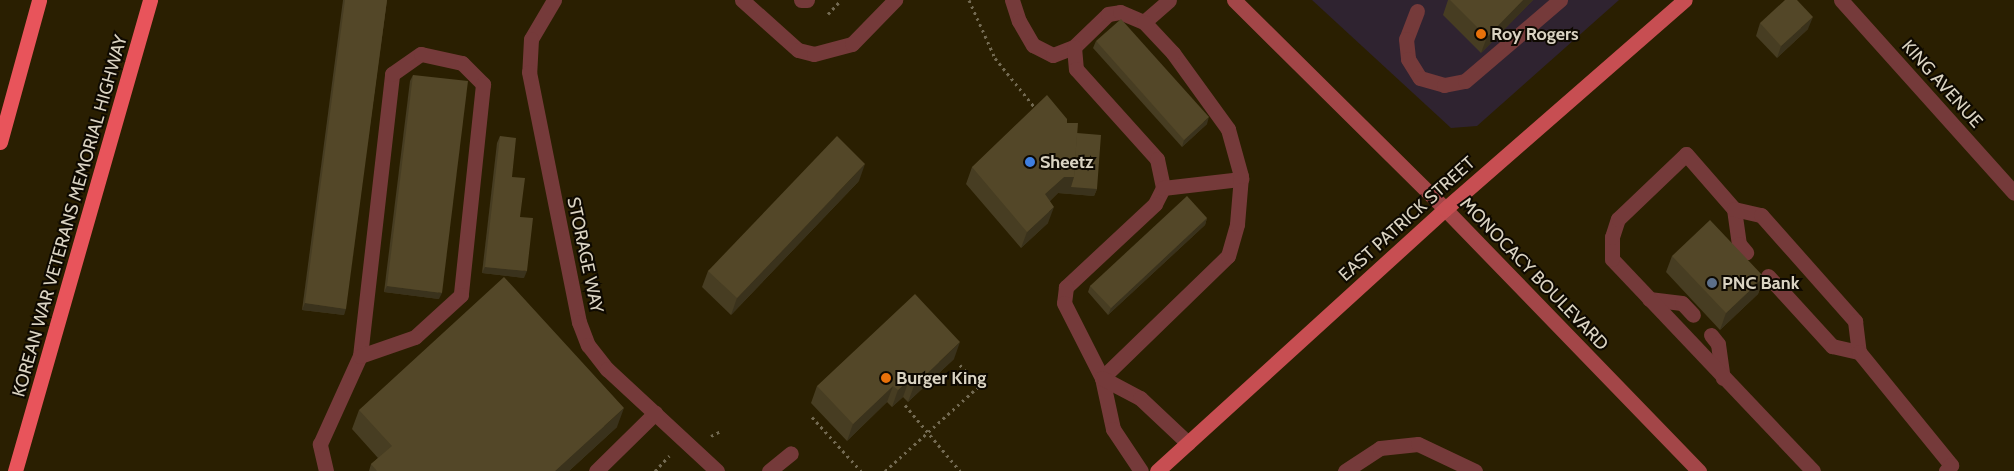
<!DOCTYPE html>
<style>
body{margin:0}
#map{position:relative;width:2014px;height:471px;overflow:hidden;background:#2a1f01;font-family:Cabin,sans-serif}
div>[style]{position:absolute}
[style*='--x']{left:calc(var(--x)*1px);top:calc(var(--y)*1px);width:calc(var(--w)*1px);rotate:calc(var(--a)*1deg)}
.commercial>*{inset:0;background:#2f2330}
.path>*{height:3px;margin-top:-1.5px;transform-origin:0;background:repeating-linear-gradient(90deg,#736a52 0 2.5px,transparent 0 6.5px)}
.service>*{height:15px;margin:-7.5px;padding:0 7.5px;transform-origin:7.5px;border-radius:7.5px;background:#753a3a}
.minor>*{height:15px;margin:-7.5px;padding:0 7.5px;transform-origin:7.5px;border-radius:7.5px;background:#753a3a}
.secondary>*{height:15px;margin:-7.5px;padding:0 7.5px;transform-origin:7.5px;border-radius:7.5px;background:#a34648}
.primary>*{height:15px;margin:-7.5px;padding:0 7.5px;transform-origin:7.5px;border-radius:7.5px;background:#c74e52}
.motorway>*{height:15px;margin:-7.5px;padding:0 7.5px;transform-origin:7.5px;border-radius:7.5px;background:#e8545b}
.wall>*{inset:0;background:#473d22}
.shaded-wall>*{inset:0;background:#3a321c}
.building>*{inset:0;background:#534728}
.dots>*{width:14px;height:14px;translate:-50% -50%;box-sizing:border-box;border:2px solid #0e0901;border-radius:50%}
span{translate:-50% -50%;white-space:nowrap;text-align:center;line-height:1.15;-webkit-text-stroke:4px #0e0901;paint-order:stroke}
.poi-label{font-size:18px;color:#dad3c2;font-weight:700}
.left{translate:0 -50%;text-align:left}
.street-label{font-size:18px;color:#dad3c2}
</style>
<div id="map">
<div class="commercial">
<div style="clip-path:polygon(1312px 0,1619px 0,1477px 126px,1451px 128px)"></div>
</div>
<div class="path">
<div style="--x:969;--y:0;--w:64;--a:65.9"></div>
<div style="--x:995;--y:58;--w:65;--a:51.2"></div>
<div style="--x:828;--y:14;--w:19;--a:-47"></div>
<div style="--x:905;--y:405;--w:86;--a:50.2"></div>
<div style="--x:812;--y:417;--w:73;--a:47.8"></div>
<div style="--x:711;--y:436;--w:11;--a:-27"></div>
<div style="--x:655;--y:471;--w:21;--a:-47"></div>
<div style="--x:885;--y:471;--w:127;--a:-42.1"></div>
<div style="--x:979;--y:386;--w:31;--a:-132"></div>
</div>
<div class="service">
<div style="--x:742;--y:0;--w:75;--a:41.8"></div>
<div style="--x:798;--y:50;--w:16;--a:14"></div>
<div style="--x:814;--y:54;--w:39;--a:-15"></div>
<div style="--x:852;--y:44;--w:62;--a:-45.7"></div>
<div style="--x:801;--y:0;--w:6;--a:0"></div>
<div style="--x:1012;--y:0;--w:22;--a:72"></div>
<div style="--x:1019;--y:21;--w:28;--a:60"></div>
<div style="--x:1033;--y:45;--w:22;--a:27"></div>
<div style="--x:1053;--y:55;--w:22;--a:-21"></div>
<div style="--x:1074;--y:47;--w:47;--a:-44.1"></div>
<div style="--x:1108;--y:14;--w:12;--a:-9"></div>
<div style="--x:1120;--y:12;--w:26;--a:23"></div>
<div style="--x:1144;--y:22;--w:33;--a:-41"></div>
<div style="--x:1417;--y:11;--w:30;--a:111"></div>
<div style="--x:1406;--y:39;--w:20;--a:84"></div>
<div style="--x:1408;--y:59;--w:22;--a:58"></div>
<div style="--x:1420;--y:78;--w:25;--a:16"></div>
<div style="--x:1444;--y:85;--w:21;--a:-11"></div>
<div style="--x:1465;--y:81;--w:125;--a:-40.5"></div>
<div style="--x:1074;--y:47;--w:22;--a:85"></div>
<div style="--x:1076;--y:69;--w:121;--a:48"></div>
<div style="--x:1157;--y:159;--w:30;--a:78"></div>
<div style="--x:1163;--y:188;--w:18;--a:117"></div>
<div style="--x:1155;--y:204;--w:122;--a:137"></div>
<div style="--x:1066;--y:287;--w:16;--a:97"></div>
<div style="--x:1064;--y:303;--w:84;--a:63.1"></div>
<div style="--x:1102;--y:378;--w:52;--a:77.8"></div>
<div style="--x:1113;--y:429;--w:50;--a:56.3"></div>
<div style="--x:1163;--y:188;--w:79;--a:-6.6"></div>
<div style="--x:1734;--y:209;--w:35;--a:82"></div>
<div style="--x:1739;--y:244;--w:11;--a:49"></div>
<div style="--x:1768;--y:276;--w:95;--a:47.6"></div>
<div style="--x:1832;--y:346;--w:28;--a:13"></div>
<div style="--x:1649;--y:299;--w:33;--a:7"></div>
<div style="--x:1682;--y:303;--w:16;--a:47"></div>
<div style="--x:1711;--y:335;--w:11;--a:52"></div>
<div style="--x:1718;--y:344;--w:34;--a:82"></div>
<div style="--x:1102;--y:378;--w:175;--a:-44.1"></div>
<div style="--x:1228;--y:256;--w:33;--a:-74"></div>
<div style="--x:1237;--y:224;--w:48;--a:-85.2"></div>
<div style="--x:1241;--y:176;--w:49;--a:-105.5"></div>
<div style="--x:1228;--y:129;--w:94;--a:-125.9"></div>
<div style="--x:1173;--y:53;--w:42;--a:-133.1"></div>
<div style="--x:1102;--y:378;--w:43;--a:27.8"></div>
<div style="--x:1140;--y:398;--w:66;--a:43.2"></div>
<div style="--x:326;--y:471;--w:28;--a:-103"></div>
<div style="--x:320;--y:444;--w:97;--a:-65.6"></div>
<div style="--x:360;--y:356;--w:284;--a:-83.5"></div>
<div style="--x:392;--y:74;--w:35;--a:-35"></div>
<div style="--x:421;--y:54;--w:42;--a:12.4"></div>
<div style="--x:462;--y:63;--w:30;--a:45"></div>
<div style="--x:483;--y:84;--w:212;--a:96"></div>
<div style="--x:461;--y:295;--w:62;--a:137.6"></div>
<div style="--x:415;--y:337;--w:58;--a:160.9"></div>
<div style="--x:596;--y:471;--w:83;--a:-44.5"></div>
<div style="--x:769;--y:471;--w:28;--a:-39"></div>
<div style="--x:1345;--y:471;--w:42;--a:-33.3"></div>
<div style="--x:1380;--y:448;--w:38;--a:-6"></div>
<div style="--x:1418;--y:444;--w:63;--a:25.3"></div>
<div style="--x:1813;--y:471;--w:292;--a:-133.5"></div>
<div style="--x:1612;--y:259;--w:22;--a:-90"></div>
<div style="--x:1612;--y:237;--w:19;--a:-72"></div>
<div style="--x:1618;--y:219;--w:94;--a:-43.7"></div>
<div style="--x:1686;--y:154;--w:73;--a:48.9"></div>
<div style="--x:1734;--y:209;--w:28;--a:13"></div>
<div style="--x:1761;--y:215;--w:142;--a:48.4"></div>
<div style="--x:1855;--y:321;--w:31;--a:83"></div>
<div style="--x:1859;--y:352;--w:146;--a:50.8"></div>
<div style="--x:1951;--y:465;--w:8;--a:130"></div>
</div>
<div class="minor">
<div style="--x:554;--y:0;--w:45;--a:120.5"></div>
<div style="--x:531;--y:39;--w:33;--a:93"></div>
<div style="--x:529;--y:72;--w:255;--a:78.7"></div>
<div style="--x:579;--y:322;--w:25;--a:69"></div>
<div style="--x:588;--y:345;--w:31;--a:52"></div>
<div style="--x:607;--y:369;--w:150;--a:42.8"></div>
<div style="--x:1841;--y:0;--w:259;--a:48.1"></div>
</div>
<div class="secondary">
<div style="--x:1234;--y:0;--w:297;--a:44.7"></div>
<div style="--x:1445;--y:209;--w:365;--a:45.9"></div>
</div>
<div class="primary">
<div style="--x:1157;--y:471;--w:389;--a:-42.3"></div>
<div style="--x:1445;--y:209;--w:318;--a:-41.1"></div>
</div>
<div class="motorway">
<div style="--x:0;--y:142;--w:147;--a:-74.6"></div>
<div style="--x:15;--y:471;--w:490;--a:-74"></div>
</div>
<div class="wall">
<div style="clip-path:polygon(343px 0,387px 0,344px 315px,302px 310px)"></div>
<div style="clip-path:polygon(1448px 0,1533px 0,1481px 53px,1443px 15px)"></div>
<div style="clip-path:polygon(1760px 23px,1808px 29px,1777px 58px,1756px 36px)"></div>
<div style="clip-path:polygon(1096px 41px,1207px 124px,1182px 147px,1093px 48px)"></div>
<div style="clip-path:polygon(413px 75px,439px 299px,384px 292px,410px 81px)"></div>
<div style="clip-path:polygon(1067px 123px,1077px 133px,1097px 189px,1094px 196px,1058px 193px,1050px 201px,1048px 223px,1021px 248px,966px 184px,972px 167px)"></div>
<div style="clip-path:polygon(500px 136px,512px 177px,520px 217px,524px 278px,482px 273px,497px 143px)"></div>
<div style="clip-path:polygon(859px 181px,731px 315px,702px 287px,708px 271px)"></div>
<div style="clip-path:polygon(1207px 218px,1205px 225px,1108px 315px,1088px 292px,1090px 286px)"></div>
<div style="clip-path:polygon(1672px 256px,1764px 277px,1758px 294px,1720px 330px,1666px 272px)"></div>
<div style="clip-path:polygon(954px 359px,908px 402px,903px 397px,892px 407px,887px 402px,847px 441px,811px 403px,817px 386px)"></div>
<div style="clip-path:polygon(359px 410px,617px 427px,569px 471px,369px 471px,371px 464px,378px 458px,352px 429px)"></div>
</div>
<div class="shaded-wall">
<div style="clip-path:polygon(1523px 0,1533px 0,1481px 53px,1487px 37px)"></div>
<div style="clip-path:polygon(1813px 17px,1808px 29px,1777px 58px,1781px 46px)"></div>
<div style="clip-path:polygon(1209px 117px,1207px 124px,1182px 147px,1184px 140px)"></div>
<div style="clip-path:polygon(865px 164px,859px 181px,731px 315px,737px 298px)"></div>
<div style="clip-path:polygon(1064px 177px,1074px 177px,1097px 189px,1094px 196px,1058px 193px,1039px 211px,1045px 194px)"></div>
<div style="clip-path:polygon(1054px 207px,1048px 223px,1021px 248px,1027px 232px)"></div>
<div style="clip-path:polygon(1207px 218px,1205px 225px,1108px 315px,1111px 308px)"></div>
<div style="clip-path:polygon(485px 267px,527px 271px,524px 278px,482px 273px)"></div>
<div style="clip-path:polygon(1764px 277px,1758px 294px,1720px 330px,1726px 313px)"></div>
<div style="clip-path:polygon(387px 286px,442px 293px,439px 299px,384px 292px)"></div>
<div style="clip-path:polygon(305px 303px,346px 309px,344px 315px,302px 310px)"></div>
<div style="clip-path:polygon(960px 342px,954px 359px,908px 402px,914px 386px)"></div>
<div style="clip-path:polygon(909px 380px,903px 397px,892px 407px,898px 390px)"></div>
<div style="clip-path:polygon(893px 386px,887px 402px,847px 441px,853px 424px)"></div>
<div style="clip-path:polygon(624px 408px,617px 427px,569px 471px,555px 471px)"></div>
</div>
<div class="building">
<div style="clip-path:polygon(345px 0,387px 0,346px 309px,305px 303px)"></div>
<div style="clip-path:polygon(1450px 0,1523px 0,1487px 37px)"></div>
<div style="clip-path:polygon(1785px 0,1797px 0,1813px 17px,1781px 46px,1760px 23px)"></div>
<div style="clip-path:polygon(1121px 19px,1209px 117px,1184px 140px,1096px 41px)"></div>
<div style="clip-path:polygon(413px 75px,468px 81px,442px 293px,387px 286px)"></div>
<div style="clip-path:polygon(1047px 95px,1067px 119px,1067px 123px,1078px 123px,1074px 177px,1064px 177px,1045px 194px,1054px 207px,1027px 232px,972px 167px)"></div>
<div style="clip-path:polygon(1077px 133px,1101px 135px,1097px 189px,1071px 187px,1074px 177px)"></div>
<div style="clip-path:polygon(500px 136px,516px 138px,512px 177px,525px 178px,520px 217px,533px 218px,527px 271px,485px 267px)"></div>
<div style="clip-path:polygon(837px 136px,865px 164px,737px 298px,708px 271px)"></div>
<div style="clip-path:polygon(1187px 196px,1207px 218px,1111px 308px,1090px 286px)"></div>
<div style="clip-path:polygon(1710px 220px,1764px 277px,1726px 313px,1672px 256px)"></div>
<div style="clip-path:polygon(504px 277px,624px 408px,555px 471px,377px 471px,371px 464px,392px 446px,359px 410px)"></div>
<div style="clip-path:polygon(915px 294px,960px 342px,914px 386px,909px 380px,898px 390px,893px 386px,853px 424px,817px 386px)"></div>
</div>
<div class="dots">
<div style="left:1481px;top:34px;background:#e8710a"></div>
<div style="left:1030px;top:162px;background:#3f7fe0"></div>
<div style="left:1712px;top:283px;background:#5c6f8a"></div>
<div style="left:886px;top:378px;background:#e8710a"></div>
</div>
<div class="poi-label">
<span class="left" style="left:1491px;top:34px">Roy Rogers</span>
<span class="left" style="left:1040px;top:162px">Sheetz</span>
<span class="left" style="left:1722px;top:283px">PNC Bank</span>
<span class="left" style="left:896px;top:378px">Burger King</span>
</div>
<div class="street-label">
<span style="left:1942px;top:84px;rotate:48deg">KING AVENUE</span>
<span style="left:70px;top:216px;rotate:-74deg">KOREAN WAR VETERANS MEMORIAL HIGHWAY</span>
<span style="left:1407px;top:219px;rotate:-42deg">EAST PATRICK STREET</span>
<span style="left:585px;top:255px;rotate:78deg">STORAGE WAY</span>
<span style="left:1534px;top:274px;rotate:46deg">MONOCACY BOULEVARD</span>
</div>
</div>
